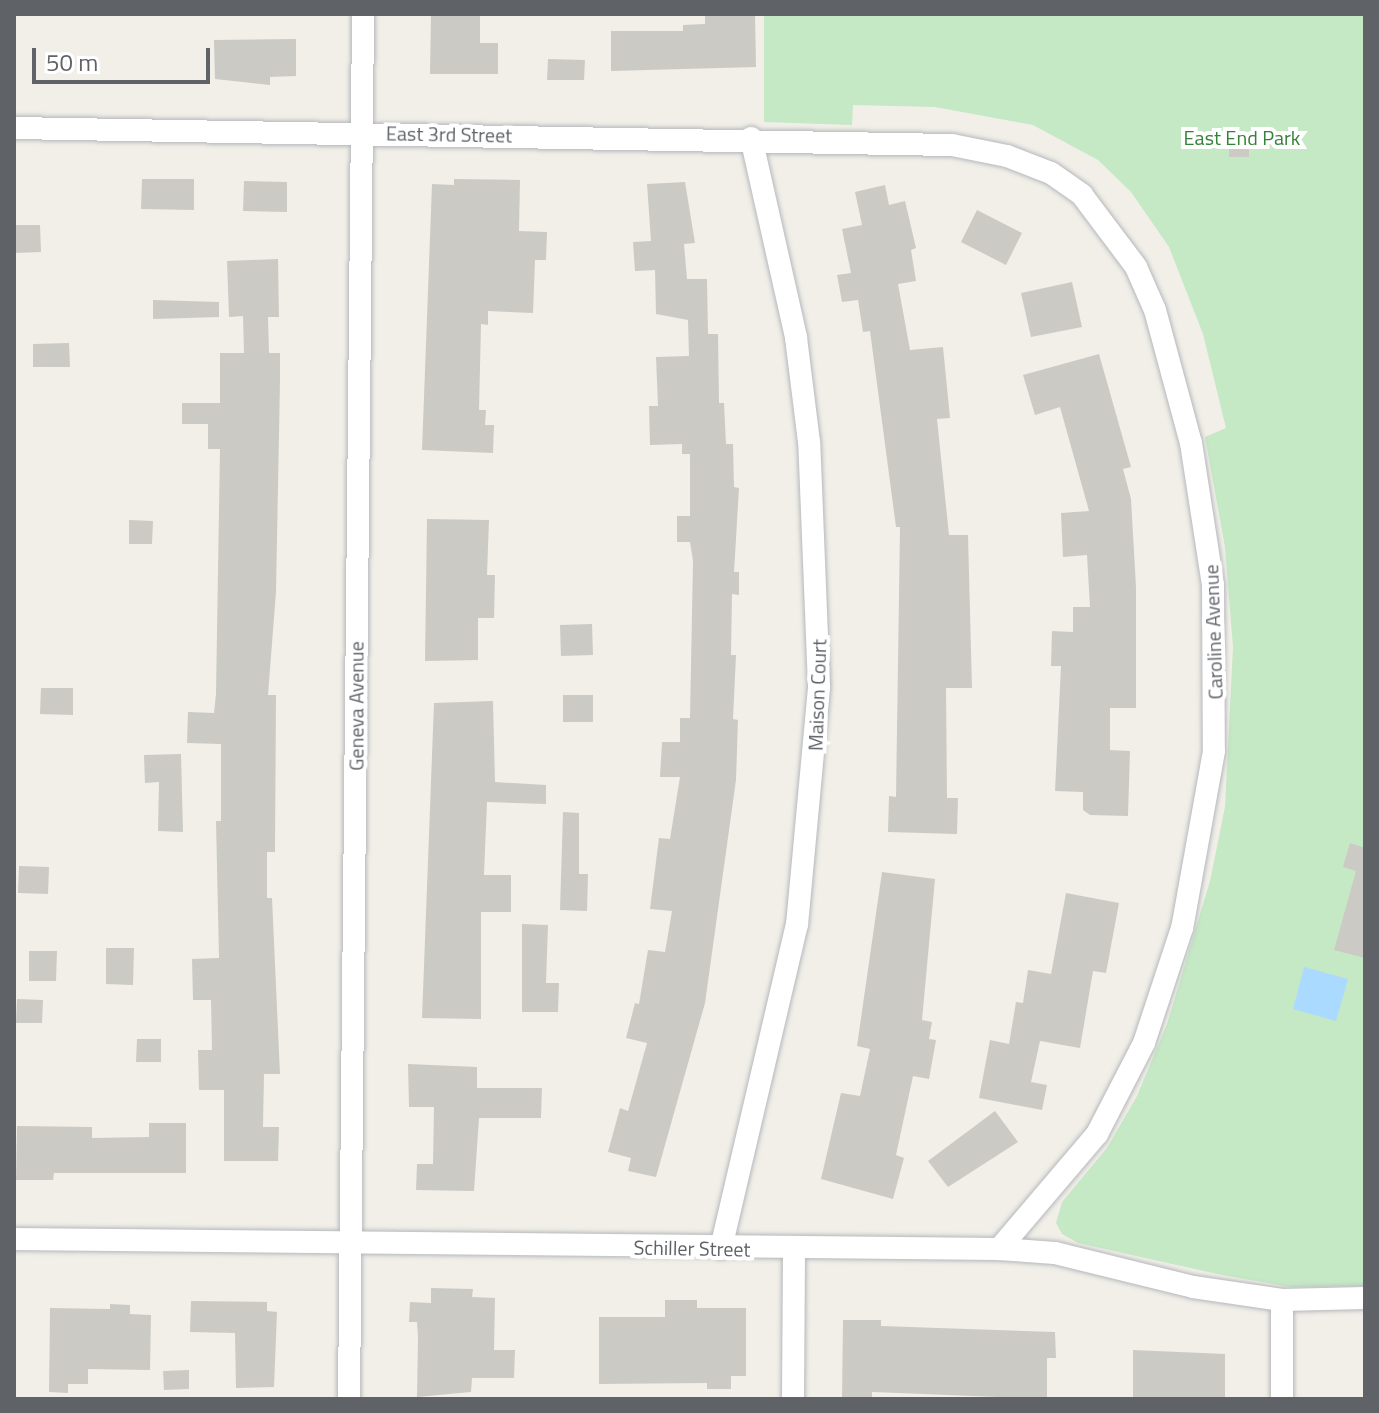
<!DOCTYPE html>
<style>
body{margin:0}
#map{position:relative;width:1379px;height:1413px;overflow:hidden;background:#f1efe8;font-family:"Titillium Web",sans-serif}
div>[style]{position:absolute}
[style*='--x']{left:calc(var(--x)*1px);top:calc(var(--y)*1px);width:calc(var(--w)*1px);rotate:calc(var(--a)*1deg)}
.green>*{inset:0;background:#c5e8c5}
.water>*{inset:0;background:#aadaff}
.building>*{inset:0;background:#cccac5}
.roads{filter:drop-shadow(0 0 2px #b5b8bc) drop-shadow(0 0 2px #b5b8bc)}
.minor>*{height:22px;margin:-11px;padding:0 11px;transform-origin:11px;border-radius:11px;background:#fff}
span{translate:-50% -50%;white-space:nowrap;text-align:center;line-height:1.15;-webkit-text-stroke:8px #fff;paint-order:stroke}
.street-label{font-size:20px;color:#5f6368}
.park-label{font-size:20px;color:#348238}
.frame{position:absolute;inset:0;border:16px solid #5f6368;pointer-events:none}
.scale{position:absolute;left:32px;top:48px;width:178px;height:36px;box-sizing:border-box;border:4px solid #5f6368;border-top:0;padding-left:10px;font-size:24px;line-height:28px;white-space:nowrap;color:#5f6368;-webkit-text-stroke:6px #fff;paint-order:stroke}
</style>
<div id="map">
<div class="green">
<div style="clip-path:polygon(764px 14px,1365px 14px,1365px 1286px,1290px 1287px,1222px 1275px,1078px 1243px,1062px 1234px,1056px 1223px,1062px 1202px,1107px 1148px,1137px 1096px,1167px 1024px,1210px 881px,1225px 807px,1233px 647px,1225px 547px,1205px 437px,1226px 428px,1203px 334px,1169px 247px,1131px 192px,1098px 160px,1033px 125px,935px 107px,853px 105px,852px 125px,764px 122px)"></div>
</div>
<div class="water">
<div style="clip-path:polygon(1304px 967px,1348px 979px,1336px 1021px,1293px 1009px)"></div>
</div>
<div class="building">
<div style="clip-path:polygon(431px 14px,480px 14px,480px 43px,498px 43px,498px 74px,430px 74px)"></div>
<div style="clip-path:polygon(755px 14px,756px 67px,611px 71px,611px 31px,683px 31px,683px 25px,705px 24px,705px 15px)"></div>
<div style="clip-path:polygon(296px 39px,296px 76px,270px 77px,270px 85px,215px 79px,214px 40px)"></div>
<div style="clip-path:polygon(548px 59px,585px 60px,584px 80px,547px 80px)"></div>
<div style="clip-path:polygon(1229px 137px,1249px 137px,1249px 157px,1229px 157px)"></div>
<div style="clip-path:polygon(142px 179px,194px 179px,194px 210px,141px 209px)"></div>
<div style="clip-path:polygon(454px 179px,520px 180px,519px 231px,547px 232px,546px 260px,535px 260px,533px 313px,488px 311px,488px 325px,481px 324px,479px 410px,486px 410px,485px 425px,494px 425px,493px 453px,422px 450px,432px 184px,454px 185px)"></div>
<div style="clip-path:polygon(244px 181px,287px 182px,287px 212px,243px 211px)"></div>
<div style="clip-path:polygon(685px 182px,695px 243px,684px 244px,687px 279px,707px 279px,708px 334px,718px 334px,719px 403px,724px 403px,726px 444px,733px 444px,734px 487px,739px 488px,734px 572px,739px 572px,739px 595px,732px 594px,731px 655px,736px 655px,733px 719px,738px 720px,736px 780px,705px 1003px,656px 1177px,628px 1171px,631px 1158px,608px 1152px,620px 1108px,628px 1111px,647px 1043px,626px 1038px,635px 1003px,639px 1004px,648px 950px,665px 952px,672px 911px,650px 909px,659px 838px,670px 839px,680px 777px,660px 777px,662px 742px,680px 742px,680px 718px,690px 718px,693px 561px,690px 542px,677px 542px,677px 516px,690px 516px,690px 454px,682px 454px,682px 444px,650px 445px,649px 406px,658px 406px,656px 357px,689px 356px,688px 320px,656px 314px,655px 270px,635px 271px,633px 242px,651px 241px,647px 184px)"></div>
<div style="clip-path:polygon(885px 185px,889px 205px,905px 201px,916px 248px,911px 250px,916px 281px,898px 284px,910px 350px,943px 347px,950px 418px,937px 419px,949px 535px,968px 535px,972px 688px,946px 688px,947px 798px,958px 798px,957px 834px,888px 832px,889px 796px,896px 797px,900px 527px,896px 527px,870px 331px,863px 332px,858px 300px,842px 302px,837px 275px,851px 273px,842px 229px,862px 225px,855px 192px)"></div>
<div style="clip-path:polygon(977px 210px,1022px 233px,1006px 265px,961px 242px)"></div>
<div style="clip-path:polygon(14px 225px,40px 225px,41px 252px,14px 253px)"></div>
<div style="clip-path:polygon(278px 259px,279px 317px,268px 317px,269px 353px,280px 353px,280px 381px,276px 592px,268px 695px,276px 695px,275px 852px,267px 852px,267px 898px,272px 898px,280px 1074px,264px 1074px,263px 1127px,279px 1127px,278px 1161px,224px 1161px,224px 1090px,199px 1090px,198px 1050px,212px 1050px,211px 1000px,193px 1000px,192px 959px,219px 958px,216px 821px,221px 821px,221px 744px,187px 743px,188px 712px,214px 713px,216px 694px,220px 449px,208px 449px,208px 424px,182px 424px,182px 403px,220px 403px,220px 353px,244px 353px,243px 316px,229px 317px,227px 261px)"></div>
<div style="clip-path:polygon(1072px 282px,1082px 327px,1031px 337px,1021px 293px)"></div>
<div style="clip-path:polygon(153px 300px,219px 302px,219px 317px,153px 319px)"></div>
<div style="clip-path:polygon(69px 343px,70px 367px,33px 367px,33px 344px)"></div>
<div style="clip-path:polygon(1099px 354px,1131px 467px,1123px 469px,1131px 499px,1136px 587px,1136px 708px,1110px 708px,1110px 750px,1130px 751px,1128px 816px,1090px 815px,1083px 810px,1083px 792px,1055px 791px,1061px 666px,1051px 666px,1052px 631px,1073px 632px,1073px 607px,1090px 607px,1087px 555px,1063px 557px,1061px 513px,1089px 511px,1060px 407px,1035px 415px,1023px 375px)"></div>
<div style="clip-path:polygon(427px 519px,489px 520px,487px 575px,495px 575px,494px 618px,478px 618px,478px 660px,425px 661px)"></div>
<div style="clip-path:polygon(129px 520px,153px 521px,152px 544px,129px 544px)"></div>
<div style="clip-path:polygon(592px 624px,593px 655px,561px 656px,560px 625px)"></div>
<div style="clip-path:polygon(41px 688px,73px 688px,73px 715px,40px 714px)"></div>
<div style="clip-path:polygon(563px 695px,593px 695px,593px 722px,563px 722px)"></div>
<div style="clip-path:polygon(493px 701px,495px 782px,546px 785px,546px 804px,487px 802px,484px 875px,511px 875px,511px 912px,481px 912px,481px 1019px,422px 1018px,434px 703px)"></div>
<div style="clip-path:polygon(181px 754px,183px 832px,158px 831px,159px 782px,145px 783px,144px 755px)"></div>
<div style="clip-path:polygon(563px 812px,579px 813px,579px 874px,588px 874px,587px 911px,560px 910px)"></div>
<div style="clip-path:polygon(1350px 843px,1365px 848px,1365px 958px,1334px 950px,1356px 871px,1343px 867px)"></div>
<div style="clip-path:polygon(19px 866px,49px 867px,48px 894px,18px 893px)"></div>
<div style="clip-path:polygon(882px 872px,935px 879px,922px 1020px,932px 1022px,929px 1039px,936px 1040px,929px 1079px,913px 1076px,896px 1155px,904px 1158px,893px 1199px,821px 1179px,841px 1093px,860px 1096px,870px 1049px,857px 1046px)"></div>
<div style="clip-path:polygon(1066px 893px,1119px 903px,1106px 973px,1093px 971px,1080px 1048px,1040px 1041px,1031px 1082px,1047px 1085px,1042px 1110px,979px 1098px,990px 1040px,1009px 1044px,1016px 1002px,1023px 1003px,1028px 970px,1051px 974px)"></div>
<div style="clip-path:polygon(522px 924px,548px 925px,546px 983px,559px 983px,558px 1012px,522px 1012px)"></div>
<div style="clip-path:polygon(106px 948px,134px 948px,133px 985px,106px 984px)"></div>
<div style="clip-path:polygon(29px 951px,57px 951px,56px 981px,29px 981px)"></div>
<div style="clip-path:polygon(17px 999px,43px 1000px,42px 1023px,16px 1023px)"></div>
<div style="clip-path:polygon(137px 1039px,161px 1039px,161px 1062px,136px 1062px)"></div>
<div style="clip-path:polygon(408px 1064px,477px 1067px,477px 1088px,542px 1088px,541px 1118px,479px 1118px,474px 1191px,416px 1190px,417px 1164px,433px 1164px,434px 1107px,409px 1107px)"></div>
<div style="clip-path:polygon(995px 1111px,1018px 1142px,948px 1187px,928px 1161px)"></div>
<div style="clip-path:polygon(149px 1123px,186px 1123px,186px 1173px,54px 1173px,53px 1180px,16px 1180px,17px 1126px,92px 1127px,92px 1138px,149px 1137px)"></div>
<div style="clip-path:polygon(431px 1288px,473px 1289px,472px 1297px,495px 1298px,494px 1350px,515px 1350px,514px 1378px,472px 1378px,471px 1392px,417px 1397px,418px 1337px,417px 1322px,409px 1322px,410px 1302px,431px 1303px)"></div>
<div style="clip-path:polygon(665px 1300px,697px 1300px,697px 1308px,746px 1308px,746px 1376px,731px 1376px,731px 1389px,707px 1389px,707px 1383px,599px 1384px,599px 1317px,665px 1317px)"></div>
<div style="clip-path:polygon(191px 1301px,267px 1302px,267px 1311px,277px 1312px,274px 1387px,236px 1388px,235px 1333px,190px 1332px)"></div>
<div style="clip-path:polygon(110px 1304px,130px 1305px,130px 1314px,151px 1315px,150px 1370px,88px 1369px,88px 1384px,68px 1384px,68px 1393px,49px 1392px,50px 1308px,110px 1309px)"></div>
<div style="clip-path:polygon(843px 1320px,881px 1320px,881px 1326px,1055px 1332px,1056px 1358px,1047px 1358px,1047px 1399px,872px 1392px,872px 1399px,842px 1399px)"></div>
<div style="clip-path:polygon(1133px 1350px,1225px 1354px,1225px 1399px,1133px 1399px)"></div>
<div style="clip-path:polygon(189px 1370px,189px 1389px,164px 1390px,163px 1371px)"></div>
</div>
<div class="roads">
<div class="minor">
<div style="--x:14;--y:128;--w:938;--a:1.04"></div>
<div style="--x:952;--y:145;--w:56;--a:11.3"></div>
<div style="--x:1007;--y:156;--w:47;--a:21.1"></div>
<div style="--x:1051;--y:173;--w:38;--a:35"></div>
<div style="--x:1082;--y:195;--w:90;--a:53.1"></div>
<div style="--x:1136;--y:267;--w:47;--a:66.2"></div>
<div style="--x:1155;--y:310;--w:138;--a:74.9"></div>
<div style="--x:1191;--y:443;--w:144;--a:81.2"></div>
<div style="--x:1213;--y:585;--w:166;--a:89.7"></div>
<div style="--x:1214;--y:751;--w:180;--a:100.2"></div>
<div style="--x:1182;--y:928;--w:121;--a:108.3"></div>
<div style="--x:1144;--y:1043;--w:102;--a:117.3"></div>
<div style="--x:1097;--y:1134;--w:151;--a:130.4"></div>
<div style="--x:14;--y:1239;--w:985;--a:0.58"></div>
<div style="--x:999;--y:1249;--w:56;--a:4.1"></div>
<div style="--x:1055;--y:1253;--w:142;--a:13.8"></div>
<div style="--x:1193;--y:1287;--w:90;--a:8.3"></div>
<div style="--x:1282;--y:1300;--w:83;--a:-1.4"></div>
<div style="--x:721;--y:1248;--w:332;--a:-76.8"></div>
<div style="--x:797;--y:925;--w:240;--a:-84.7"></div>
<div style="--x:819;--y:686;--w:244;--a:-92.3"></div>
<div style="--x:809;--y:442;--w:106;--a:-97.1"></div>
<div style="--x:796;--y:337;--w:204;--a:-102.7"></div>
<div style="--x:349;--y:1399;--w:1385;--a:-89.42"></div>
<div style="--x:793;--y:1399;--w:150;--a:-89.6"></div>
<div style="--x:1282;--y:1399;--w:99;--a:-90"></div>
</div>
</div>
<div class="street-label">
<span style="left:449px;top:134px;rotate:1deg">East 3rd Street</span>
<span style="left:1213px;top:632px;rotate:-92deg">Caroline Avenue</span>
<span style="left:817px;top:695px;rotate:-88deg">Maison Court</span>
<span style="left:356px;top:706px;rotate:-90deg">Geneva Avenue</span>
<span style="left:692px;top:1248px;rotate:1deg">Schiller Street</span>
</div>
<div class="park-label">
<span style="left:1242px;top:137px">East End Park</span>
</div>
<div class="frame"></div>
<div class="scale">50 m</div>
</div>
